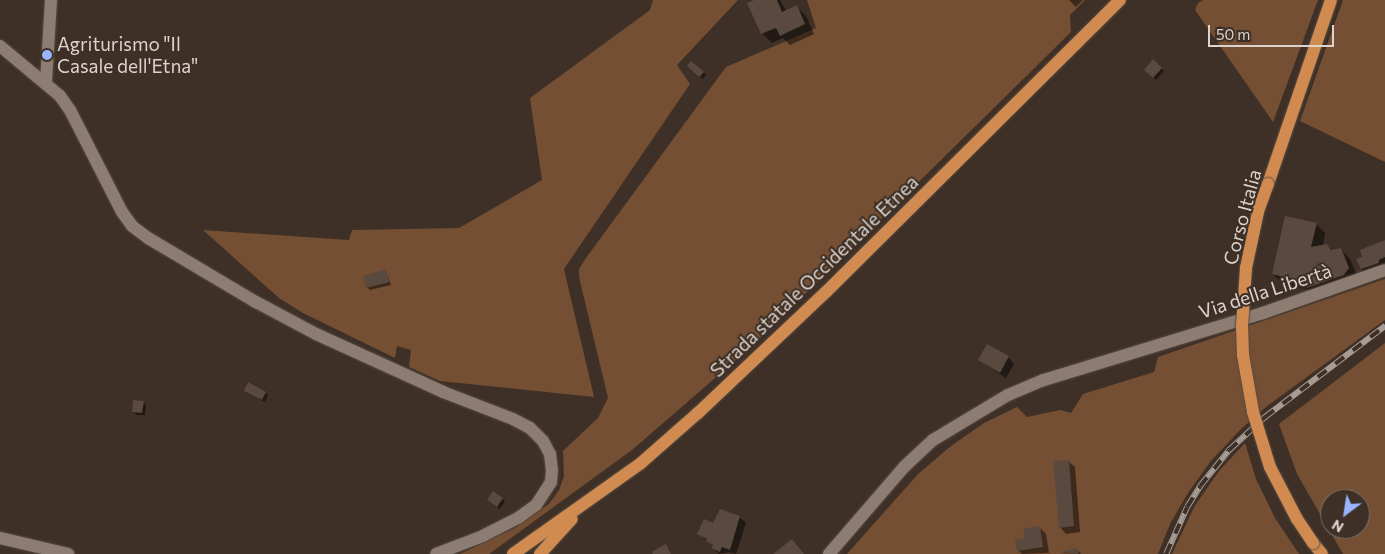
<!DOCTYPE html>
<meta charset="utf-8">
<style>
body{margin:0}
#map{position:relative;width:1385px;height:554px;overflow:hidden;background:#3e3026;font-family:Commissioner,sans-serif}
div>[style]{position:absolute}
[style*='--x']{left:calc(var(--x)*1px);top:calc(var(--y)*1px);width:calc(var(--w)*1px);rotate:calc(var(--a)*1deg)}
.green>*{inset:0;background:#754f33}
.shadow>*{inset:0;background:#0007}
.building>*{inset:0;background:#59493f}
.roads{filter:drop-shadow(0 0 1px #584c43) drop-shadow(0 0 1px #584c43)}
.minor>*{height:12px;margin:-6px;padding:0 6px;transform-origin:6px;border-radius:6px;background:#8d7c71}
.major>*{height:12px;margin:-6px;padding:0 6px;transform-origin:6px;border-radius:6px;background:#d18b50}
.rail>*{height:5.5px;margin-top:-2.75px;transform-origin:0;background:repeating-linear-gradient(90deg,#3e3026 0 11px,#a69c94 0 22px);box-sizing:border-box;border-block:1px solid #a69c94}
.bridges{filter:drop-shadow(0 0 1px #584c43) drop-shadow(0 0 1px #584c43)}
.major-bridge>*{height:12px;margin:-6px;padding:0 6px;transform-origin:6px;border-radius:6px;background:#d18b50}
.dots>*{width:14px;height:14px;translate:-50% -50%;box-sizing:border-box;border:2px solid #3e3026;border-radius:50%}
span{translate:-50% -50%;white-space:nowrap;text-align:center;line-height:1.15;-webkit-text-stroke:4px #3e3026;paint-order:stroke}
.poi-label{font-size:19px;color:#dcd3cd}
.left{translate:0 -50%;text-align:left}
.street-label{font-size:19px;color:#dcd3cd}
.north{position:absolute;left:1320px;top:489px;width:50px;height:50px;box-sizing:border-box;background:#3e3026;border:1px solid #7d7169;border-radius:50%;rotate:211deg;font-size:14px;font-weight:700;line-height:20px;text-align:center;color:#dcd3cd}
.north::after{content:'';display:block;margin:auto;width:18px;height:22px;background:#98b5fd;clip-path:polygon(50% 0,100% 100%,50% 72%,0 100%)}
.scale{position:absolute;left:1208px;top:25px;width:126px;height:22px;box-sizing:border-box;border:2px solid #dcd3cd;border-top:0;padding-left:6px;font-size:15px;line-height:18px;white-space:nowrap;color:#dcd3cd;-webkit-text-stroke:4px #3e3026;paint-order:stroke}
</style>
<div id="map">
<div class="green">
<div style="clip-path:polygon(653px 0,738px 0,677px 65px,690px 84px,564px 269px,594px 397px,440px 381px,409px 367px,411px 350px,397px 346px,395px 358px,303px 313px,279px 298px,203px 230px,349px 240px,352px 230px,459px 228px,542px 180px,530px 98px,650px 10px)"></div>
<div style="clip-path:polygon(807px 0,1085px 0,1070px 15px,1071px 32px,752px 346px,632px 450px,489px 554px,460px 554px,515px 528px,549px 504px,559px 490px,564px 476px,563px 451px,598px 418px,608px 398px,579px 277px,579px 269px,586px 258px,726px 67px,816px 28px)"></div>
<div style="clip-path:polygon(1203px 0,1318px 0,1273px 122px,1195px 10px,1198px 3px)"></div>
<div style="clip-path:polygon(1343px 0,1385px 0,1385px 162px,1300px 121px)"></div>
<div style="clip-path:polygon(1385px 279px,1385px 320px,1266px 407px,1241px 429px,1210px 462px,1188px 493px,1170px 524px,1158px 554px,847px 554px,918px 474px,951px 446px,984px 423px,1017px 407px,1027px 417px,1060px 410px,1071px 413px,1083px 394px,1154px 372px,1158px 357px)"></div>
<div style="clip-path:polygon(evenodd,1385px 343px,1385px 554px,1343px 554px,1297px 474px,1279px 424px,1385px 343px,1330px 499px,1360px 499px,1360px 529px,1330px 529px,1330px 499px)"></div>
<div style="clip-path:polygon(1245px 443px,1256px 479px,1275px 518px,1299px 554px,1172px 554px,1194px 507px,1219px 471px)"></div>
</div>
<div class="shadow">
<div style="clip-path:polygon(757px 0,780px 0,786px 11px,797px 7px,806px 16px,814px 34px,790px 45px,783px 38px,772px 43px,762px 33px)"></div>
<div style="clip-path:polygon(1069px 0,1083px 0,1076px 7px)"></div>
<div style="clip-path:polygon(1153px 61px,1164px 71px,1156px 80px,1146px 70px)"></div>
<div style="clip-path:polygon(691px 69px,703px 72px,706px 75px,703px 79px)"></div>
<div style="clip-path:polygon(1316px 224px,1325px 233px,1323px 246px,1327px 245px,1333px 251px,1340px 249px,1350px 259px,1358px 278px,1311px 290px,1283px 284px,1273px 274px)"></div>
<div style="clip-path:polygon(1385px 242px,1385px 266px,1368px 275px,1362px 269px,1364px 258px)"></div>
<div style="clip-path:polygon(386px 271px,391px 285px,370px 290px,367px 287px)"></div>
<div style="clip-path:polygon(1008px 357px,1014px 364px,1006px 378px,979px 360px)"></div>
<div style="clip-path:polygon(245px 391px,266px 393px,268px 395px,265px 402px)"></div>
<div style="clip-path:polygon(143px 402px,146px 405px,145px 415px,136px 415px,134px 412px)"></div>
<div style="clip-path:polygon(1068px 461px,1075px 467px,1080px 532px,1066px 534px,1060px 527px)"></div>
<div style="clip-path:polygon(494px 493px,505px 501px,500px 509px,491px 503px)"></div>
<div style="clip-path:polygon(739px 517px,746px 523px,736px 554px,729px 552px,719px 554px,713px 548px,714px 546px,699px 534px,714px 525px)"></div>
<div style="clip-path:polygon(1040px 528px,1046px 534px,1049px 553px,1022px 554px,1018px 550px,1026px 539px)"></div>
<div style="clip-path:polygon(1077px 550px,1081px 554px,1061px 553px)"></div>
</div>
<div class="building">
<div style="clip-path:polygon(754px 0,777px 0,782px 12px,797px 5px,805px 24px,780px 36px,776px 28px,761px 34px,747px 3px)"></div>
<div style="clip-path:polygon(1153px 59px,1162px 68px,1153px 78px,1144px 70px)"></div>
<div style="clip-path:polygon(691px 61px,704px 72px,699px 77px,687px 66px)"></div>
<div style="clip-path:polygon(1285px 216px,1317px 223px,1311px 247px,1327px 244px,1331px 250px,1341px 248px,1349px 268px,1344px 275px,1307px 288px,1303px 282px,1272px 274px)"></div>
<div style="clip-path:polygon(1385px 240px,1385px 257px,1379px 260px,1379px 263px,1361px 269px,1356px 259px,1362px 257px,1360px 250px)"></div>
<div style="clip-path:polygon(386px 269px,389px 282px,366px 288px,363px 276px)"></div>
<div style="clip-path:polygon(987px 344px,1009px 356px,1000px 373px,978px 360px)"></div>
<div style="clip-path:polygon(248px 382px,266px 392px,262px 400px,244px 391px)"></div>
<div style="clip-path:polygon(133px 400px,144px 401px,142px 413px,132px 412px)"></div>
<div style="clip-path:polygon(1069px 460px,1074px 526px,1059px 528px,1053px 461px)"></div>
<div style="clip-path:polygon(493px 491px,503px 498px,497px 507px,487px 500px)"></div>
<div style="clip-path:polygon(720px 509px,740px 516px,730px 550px,722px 547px,720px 552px,711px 548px,713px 545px,706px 541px,707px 539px,697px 534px,704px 519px,713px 523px)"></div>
<div style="clip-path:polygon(1040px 526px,1043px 547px,1017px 551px,1015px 540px,1025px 538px,1023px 529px)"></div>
<div style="clip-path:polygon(792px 539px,804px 554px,773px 554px)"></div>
<div style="clip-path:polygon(666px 544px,671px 554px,653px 554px,651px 552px)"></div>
<div style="clip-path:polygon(1077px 548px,1078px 554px,1060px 552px)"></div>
</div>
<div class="roads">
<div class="minor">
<div style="--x:0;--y:46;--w:78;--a:39.8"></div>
<div style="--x:60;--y:96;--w:19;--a:55"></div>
<div style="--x:71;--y:112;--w:112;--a:63"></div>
<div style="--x:122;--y:212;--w:17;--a:54"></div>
<div style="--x:132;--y:226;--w:20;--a:37"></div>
<div style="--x:148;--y:238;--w:126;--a:30.7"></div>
<div style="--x:256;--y:302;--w:68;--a:28.1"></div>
<div style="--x:316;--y:334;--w:140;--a:24.5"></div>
<div style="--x:443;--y:392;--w:75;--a:21.1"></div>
<div style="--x:513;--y:419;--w:19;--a:28"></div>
<div style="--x:530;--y:428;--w:18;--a:45"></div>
<div style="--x:543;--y:441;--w:15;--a:62"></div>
<div style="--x:550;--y:454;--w:16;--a:83"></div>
<div style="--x:552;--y:470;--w:12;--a:95"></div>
<div style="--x:551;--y:482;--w:27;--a:123"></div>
<div style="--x:536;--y:505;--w:22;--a:144"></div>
<div style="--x:518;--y:518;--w:39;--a:153"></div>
<div style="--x:483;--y:536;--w:50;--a:159"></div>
<div style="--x:46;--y:82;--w:82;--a:-86.5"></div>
<div style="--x:0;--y:538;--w:70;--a:13.2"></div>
<div style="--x:829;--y:554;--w:115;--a:-49.2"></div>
<div style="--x:904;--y:467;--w:40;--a:-43"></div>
<div style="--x:933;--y:440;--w:87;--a:-31"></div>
<div style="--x:1008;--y:395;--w:39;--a:-23"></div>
<div style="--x:1044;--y:380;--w:229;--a:-17"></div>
<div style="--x:1263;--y:313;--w:129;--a:-19.4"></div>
</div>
<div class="major">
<div style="--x:1268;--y:184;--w:194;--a:-71.1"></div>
<div style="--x:1313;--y:543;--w:14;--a:51"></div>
<div style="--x:513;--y:554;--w:157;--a:-35.4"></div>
<div style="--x:641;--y:463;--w:76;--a:-41.3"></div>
<div style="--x:698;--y:413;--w:176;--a:-43.4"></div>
<div style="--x:826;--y:292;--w:414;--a:-44.8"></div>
<div style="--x:540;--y:554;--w:47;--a:-47.6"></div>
</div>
</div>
<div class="rail">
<div style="--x:1166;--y:554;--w:51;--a:-65.9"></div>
<div style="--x:1187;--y:507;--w:25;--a:-58"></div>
<div style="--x:1200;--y:486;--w:46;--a:-51.1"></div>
<div style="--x:1229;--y:450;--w:49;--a:-42.5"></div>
<div style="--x:1265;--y:417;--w:151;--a:-37.2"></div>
</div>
<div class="bridges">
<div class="major-bridge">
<div style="--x:1268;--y:184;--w:30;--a:110"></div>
<div style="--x:1258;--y:212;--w:57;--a:102.1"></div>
<div style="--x:1246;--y:268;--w:58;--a:93.9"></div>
<div style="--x:1242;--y:326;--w:29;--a:88"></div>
<div style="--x:1243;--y:355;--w:58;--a:80"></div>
<div style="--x:1253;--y:412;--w:58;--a:72.8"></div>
<div style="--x:1270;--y:467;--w:59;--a:62.6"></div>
<div style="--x:1297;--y:519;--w:29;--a:56"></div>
</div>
</div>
<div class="dots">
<div style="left:47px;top:55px;background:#98b5fd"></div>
</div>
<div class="poi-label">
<span class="left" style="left:57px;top:55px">Agriturismo "Il<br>Casale dell'Etna"</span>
</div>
<div class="street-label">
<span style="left:1242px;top:217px;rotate:-75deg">Corso Italia</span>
<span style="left:814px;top:276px;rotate:-44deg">Strada statale Occidentale Etnea</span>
<span style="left:1265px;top:291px;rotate:-18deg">Via della Libertà</span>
</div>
<div class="north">N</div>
<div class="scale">50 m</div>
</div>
